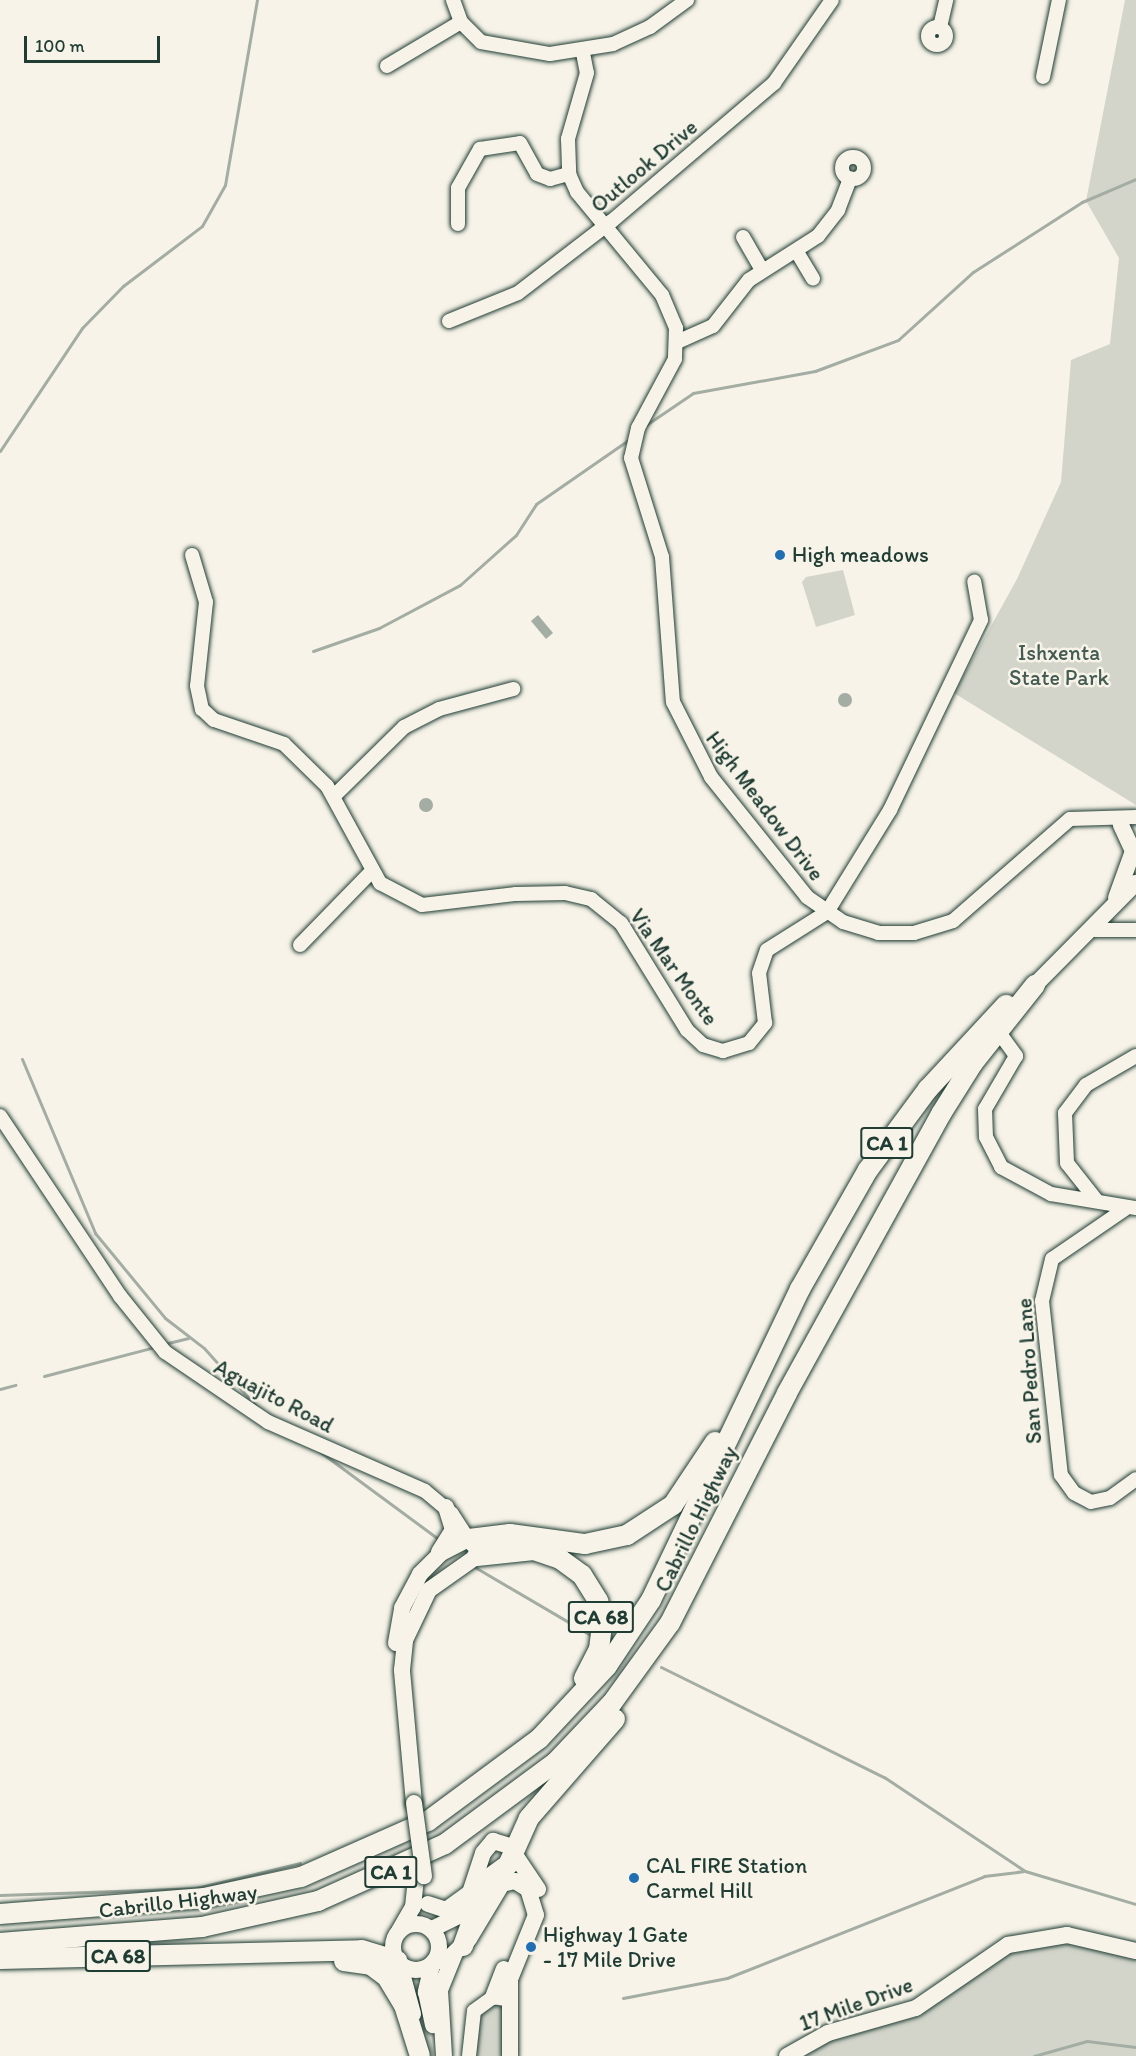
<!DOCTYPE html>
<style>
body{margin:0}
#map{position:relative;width:1136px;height:2056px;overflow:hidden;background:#f7f3e8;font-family:Itim,sans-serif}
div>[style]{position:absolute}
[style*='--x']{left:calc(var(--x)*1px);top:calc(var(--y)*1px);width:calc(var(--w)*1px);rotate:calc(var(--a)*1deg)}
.green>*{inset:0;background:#d3d5ca}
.water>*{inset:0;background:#a4ada3}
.round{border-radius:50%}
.stream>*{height:3px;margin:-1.5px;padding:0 1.5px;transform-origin:1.5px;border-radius:1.5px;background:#a4ada3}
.roads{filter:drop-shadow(0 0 2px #1f3d34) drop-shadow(0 0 2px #1f3d34)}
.minor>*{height:14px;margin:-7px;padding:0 7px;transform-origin:7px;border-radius:7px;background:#f7f3e8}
.minor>.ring{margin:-7px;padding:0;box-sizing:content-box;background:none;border:14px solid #f7f3e8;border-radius:50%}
.major>*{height:16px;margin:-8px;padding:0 8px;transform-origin:8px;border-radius:8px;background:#f7f3e8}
.major>.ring{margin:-8px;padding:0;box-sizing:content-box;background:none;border:16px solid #f7f3e8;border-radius:50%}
.highway>*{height:20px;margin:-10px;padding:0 10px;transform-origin:10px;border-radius:10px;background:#f7f3e8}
.bridges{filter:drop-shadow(0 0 2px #1f3d34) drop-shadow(0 0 2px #1f3d34)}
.major-bridge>*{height:16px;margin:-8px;padding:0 8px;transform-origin:8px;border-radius:8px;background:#f7f3e8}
.dots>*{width:16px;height:16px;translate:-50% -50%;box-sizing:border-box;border:3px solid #f7f3e8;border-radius:50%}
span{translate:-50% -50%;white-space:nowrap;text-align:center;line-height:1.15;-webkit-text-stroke:5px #f7f3e8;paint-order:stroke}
.shield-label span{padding:2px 4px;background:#f7f3e8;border:2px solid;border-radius:4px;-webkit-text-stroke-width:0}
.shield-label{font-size:21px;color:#1f3d34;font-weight:700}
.street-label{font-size:22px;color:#1f3d34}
.poi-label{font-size:22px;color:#1f3d34}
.left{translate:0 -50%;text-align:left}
.park-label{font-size:22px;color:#435b52}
.scale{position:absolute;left:24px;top:36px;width:136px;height:27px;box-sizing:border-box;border:3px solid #1f3d34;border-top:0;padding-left:8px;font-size:18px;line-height:21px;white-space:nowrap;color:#1f3d34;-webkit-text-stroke:4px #f7f3e8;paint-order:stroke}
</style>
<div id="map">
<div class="green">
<div style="clip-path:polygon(1125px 0,1136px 0,1136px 805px,954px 693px,1017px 579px,1061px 482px,1071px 360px,1110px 344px,1119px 258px,1086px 201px)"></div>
<div style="clip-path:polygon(843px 570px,855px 615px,816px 627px,802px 582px,806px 577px)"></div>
<div style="clip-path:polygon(1031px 1938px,1136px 1951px,1136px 2056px,787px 2056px,896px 2015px)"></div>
<div style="clip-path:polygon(410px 1979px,420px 1985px,434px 2056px,425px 2056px)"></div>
<div style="clip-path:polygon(506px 1999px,510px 2056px,469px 2056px,474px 2011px)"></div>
</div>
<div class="water">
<div style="clip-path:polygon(538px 615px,553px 633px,546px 639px,531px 621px)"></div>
<div class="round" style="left:838px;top:693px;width:14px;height:14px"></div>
<div class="round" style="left:419px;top:798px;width:14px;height:14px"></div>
</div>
<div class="stream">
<div style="--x:646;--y:425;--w:57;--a:-34.2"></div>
<div style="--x:693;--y:393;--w:124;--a:-10.2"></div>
<div style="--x:815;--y:371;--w:89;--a:-20.5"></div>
<div style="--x:898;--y:340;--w:101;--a:-42.2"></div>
<div style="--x:973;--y:272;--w:130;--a:-32.7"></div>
<div style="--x:1082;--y:202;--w:59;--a:-23.1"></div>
<div style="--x:0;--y:451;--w:148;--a:-56.3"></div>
<div style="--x:82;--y:328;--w:59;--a:-45.7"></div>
<div style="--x:123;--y:286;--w:99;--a:-37.2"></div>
<div style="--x:202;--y:226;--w:47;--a:-60.7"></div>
<div style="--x:225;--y:185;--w:188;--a:-80.2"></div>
<div style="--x:313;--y:651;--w:70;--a:-19.2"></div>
<div style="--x:379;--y:628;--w:92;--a:-28"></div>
<div style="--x:460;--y:585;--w:75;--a:-41.8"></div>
<div style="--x:516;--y:535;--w:37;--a:-57"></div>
<div style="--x:536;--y:504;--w:111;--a:-34.7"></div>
<div style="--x:22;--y:1059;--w:189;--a:67.2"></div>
<div style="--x:95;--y:1233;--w:110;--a:50.5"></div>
<div style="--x:165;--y:1318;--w:49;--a:37.6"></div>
<div style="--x:204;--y:1348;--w:79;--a:48.1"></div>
<div style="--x:168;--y:1343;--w:21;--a:-14"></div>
<div style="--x:44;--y:1376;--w:111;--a:-14.7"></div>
<div style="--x:0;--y:1389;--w:16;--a:-15"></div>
<div style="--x:319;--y:1451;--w:147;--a:36.4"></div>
<div style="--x:473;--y:1566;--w:140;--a:30.4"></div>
<div style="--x:661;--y:1667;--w:249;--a:26.3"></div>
<div style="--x:884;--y:1777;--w:169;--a:33.7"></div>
<div style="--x:1025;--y:1871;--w:116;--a:16.6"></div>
<div style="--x:0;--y:1895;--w:196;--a:-2"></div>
<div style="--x:196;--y:1888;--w:107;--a:-13.5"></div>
<div style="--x:623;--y:1998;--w:106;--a:-10.9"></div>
<div style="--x:727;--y:1978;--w:277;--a:-21.6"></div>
<div style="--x:984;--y:1876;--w:39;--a:-7"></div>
<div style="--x:1034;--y:2056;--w:55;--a:-15.8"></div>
<div style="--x:1087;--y:2041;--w:49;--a:7"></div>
</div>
<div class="roads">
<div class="minor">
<div style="--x:453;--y:0;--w:23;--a:70"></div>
<div style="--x:461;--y:22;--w:28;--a:45"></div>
<div style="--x:481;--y:42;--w:70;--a:9.9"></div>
<div style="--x:550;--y:54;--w:64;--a:-9"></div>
<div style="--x:613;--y:44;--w:41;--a:-24.7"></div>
<div style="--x:650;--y:27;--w:46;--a:-36.1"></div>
<div class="ring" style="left:928px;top:27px;width:4px;height:4px"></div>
<div style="--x:940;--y:27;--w:28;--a:-77"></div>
<div style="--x:583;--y:53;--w:20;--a:79"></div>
<div style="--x:587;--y:73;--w:69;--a:106.1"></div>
<div style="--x:568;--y:139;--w:35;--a:88"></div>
<div style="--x:569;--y:174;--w:20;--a:66"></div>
<div style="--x:577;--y:192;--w:134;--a:50.5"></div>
<div style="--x:662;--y:295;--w:36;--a:67"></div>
<div style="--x:676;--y:328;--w:31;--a:92"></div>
<div style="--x:675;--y:359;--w:78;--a:118.2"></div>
<div style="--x:638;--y:428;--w:31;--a:103"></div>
<div style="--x:631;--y:458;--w:104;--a:72.6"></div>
<div style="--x:662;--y:557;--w:145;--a:85.7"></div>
<div style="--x:673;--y:702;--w:84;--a:63.1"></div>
<div style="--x:711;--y:777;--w:154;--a:51.3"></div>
<div style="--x:807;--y:897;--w:44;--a:34.8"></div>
<div style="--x:843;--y:922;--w:37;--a:17"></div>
<div style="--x:878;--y:933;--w:36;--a:0"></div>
<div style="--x:914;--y:933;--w:41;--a:-17.1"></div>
<div style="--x:953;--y:921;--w:155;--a:-41.1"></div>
<div style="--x:1070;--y:819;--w:66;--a:-1.7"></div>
<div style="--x:387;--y:66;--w:86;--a:-30.7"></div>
<div style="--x:1043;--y:77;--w:79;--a:-78.3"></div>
<div class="ring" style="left:842px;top:157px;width:8px;height:8px"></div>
<div style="--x:458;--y:224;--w:36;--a:-90"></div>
<div style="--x:458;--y:188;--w:45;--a:-60.6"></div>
<div style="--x:480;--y:149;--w:40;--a:-8.5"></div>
<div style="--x:520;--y:143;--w:35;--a:61"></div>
<div style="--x:537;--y:174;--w:14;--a:21"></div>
<div style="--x:550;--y:179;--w:20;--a:-15"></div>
<div style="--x:743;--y:237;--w:38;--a:60"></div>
<div style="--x:797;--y:252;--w:31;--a:59"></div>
<div style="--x:449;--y:321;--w:74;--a:-22.1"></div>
<div style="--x:518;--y:293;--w:118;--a:-37.5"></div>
<div style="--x:612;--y:221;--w:213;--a:-40.4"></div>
<div style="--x:774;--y:83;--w:101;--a:-55.1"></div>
<div style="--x:677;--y:342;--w:39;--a:-24"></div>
<div style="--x:713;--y:326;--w:58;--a:-52"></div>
<div style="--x:749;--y:280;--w:82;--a:-32.5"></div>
<div style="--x:818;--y:236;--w:33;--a:-52"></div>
<div style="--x:838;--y:210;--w:34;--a:-69"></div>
<div style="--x:192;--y:555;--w:49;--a:73.4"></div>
<div style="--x:206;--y:602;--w:84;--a:96.1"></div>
<div style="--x:197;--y:686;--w:24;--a:78"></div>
<div style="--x:202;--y:709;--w:16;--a:43"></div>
<div style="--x:214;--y:720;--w:74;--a:18.9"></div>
<div style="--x:284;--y:744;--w:60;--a:44.3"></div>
<div style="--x:327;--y:786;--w:111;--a:61.3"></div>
<div style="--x:380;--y:883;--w:47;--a:27.6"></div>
<div style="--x:422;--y:905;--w:95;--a:-6.7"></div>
<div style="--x:516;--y:894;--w:49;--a:-1.2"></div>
<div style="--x:565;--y:893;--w:27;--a:13"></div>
<div style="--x:591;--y:899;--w:38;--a:39"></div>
<div style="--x:621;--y:923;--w:126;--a:58.3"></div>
<div style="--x:687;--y:1030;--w:22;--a:43"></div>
<div style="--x:703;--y:1045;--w:21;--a:17"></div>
<div style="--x:723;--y:1051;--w:27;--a:-17"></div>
<div style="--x:749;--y:1043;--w:26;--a:-51"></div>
<div style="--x:765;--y:1023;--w:50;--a:-96.8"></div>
<div style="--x:759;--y:973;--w:24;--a:-71"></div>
<div style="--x:767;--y:950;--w:71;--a:-32.3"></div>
<div style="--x:827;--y:912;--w:120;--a:-58.3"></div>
<div style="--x:890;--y:810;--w:211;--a:-64.4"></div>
<div style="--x:981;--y:620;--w:39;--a:-100"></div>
<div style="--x:335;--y:795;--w:97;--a:-44.6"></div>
<div style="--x:404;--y:727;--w:39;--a:-27"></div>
<div style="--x:439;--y:709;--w:77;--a:-15.1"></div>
<div style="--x:1095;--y:930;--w:41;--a:0"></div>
<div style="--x:300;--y:945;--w:102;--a:-45.8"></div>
<div style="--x:998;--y:1031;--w:31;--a:54"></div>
<div style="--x:1016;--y:1056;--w:61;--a:120.3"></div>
<div style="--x:985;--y:1109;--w:28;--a:88"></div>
<div style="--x:986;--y:1137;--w:34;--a:63"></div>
<div style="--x:1001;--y:1167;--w:57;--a:28.4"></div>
<div style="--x:1051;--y:1194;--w:86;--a:9.4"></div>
<div style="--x:0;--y:1116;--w:216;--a:56.3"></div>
<div style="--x:120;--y:1296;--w:72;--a:51.2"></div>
<div style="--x:165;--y:1352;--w:125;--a:34.2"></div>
<div style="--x:268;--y:1422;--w:171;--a:23.7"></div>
<div style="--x:425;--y:1491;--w:35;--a:40"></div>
<div style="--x:452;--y:1514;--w:37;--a:57"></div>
<div style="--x:1097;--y:1201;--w:48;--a:-128.3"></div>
<div style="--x:1067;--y:1163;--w:50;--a:-92.3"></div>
<div style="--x:1065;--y:1113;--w:35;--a:-53"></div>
<div style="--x:1086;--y:1085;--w:58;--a:-30.1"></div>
<div style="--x:1125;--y:1209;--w:88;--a:145.6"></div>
<div style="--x:1052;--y:1259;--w:43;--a:103.4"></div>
<div style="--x:1042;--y:1301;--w:175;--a:83.8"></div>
<div style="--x:1061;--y:1475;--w:22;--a:54"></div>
<div style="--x:1074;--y:1493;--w:19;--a:28"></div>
<div style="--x:1091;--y:1502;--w:19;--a:-12"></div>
<div style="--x:1110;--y:1498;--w:32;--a:-36"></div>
<div style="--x:469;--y:2056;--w:45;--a:-83.7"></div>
<div style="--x:474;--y:2011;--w:24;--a:-36"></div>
<div style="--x:493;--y:1997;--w:13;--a:9"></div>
</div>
<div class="major">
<div style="--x:1116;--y:898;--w:50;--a:-70.1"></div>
<div style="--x:1133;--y:851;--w:29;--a:-115"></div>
<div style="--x:1035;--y:985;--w:144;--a:-45.3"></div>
<div style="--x:439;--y:1552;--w:26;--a:-58"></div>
<div style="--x:453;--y:1530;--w:24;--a:-107"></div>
<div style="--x:396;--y:1643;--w:36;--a:-80"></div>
<div style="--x:402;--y:1608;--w:38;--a:-62"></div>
<div style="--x:420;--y:1574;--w:30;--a:-45"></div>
<div style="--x:441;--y:1553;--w:31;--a:-27"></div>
<div style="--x:414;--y:1803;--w:134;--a:-95.2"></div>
<div style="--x:402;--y:1670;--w:30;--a:-84"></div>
<div style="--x:405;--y:1640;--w:55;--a:-64.4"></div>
<div style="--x:429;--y:1590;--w:59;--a:-35.3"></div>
<div style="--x:428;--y:1904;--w:19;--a:18"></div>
<div style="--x:446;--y:1910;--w:29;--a:-36"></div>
<div class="ring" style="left:393px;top:1924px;width:30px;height:30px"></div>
<div style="--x:432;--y:1929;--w:34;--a:-26"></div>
<div style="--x:463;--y:1914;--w:64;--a:-71.8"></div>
<div style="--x:483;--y:1853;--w:16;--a:-50"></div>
<div style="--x:493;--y:1841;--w:17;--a:17"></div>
<div style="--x:509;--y:1846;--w:52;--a:56"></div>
<div style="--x:399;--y:1931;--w:28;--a:-60"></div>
<div style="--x:413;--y:1907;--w:29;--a:-84"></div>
<div style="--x:399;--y:1962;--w:54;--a:74.9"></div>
<div style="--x:435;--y:1962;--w:13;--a:-13"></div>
<div style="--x:448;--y:1959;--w:29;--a:-44"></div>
<div style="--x:469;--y:1939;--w:64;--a:-59"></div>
<div style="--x:502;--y:1884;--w:13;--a:-13"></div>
<div style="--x:515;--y:1881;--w:15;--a:32"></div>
<div style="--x:528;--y:1889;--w:27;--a:73"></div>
<div style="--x:536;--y:1915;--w:69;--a:112.1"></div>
<div style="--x:510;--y:1979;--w:77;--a:90"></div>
<div style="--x:432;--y:1965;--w:28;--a:103"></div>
<div style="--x:426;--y:1992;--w:34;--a:78"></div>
<div style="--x:493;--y:1997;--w:30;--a:-69"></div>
<div style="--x:444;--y:2056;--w:66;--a:-93.5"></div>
<div style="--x:440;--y:1990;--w:40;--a:-68"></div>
<div style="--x:787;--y:2056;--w:47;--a:-29.3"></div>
<div style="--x:828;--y:2033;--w:91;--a:-15.9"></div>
<div style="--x:916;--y:2008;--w:112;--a:-34.4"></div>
<div style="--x:1008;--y:1945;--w:60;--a:-9.6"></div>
<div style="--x:1067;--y:1935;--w:71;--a:13.1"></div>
</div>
<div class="highway">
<div style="--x:469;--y:1539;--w:41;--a:-7"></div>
<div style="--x:510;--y:1534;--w:76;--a:7.6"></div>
<div style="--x:585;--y:1544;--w:43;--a:-12.1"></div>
<div style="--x:627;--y:1535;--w:55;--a:-33.1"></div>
<div style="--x:673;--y:1505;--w:76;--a:-56.3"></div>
<div style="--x:477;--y:1556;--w:57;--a:-6"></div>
<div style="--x:534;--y:1550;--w:28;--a:19"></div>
<div style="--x:560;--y:1559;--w:27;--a:36"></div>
<div style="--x:582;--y:1575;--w:31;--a:58"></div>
<div style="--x:598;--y:1601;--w:24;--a:81"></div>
<div style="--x:602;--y:1625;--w:24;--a:97"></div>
<div style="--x:599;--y:1649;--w:33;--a:117"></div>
<div style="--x:0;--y:1914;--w:205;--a:-4.5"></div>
<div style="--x:204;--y:1898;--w:99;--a:-12.2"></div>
<div style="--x:301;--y:1877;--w:139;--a:-23.8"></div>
<div style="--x:428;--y:1821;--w:138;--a:-36.5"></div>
<div style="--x:539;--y:1739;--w:100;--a:-47"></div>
<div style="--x:607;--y:1666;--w:79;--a:-56.3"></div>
<div style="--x:651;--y:1600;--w:345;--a:-64.4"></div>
<div style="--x:800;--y:1289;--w:137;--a:-60.3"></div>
<div style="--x:868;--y:1170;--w:101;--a:-53.5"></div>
<div style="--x:928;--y:1089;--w:115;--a:-47.1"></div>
<div style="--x:0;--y:1943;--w:203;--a:-4.5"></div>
<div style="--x:202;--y:1927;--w:119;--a:-12.6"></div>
<div style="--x:318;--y:1901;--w:139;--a:-24.2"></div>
<div style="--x:445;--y:1844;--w:138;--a:-36.5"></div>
<div style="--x:556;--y:1762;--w:81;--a:-46.5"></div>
<div style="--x:612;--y:1703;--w:99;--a:-54.1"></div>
<div style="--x:670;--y:1623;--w:258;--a:-63"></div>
<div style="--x:787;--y:1393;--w:319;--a:-61.1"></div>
<div style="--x:941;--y:1114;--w:60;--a:-57.9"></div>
<div style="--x:973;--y:1063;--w:100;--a:-51.5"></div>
<div style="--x:463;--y:1946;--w:70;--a:-70"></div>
<div style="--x:487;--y:1880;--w:26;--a:-36"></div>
<div style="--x:508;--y:1865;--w:51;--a:-65.9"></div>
<div style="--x:529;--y:1818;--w:131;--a:-49"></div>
<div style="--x:0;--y:1959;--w:362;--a:-1.4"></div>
<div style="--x:362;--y:1950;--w:37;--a:17"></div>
<div style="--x:344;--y:1961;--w:27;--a:8"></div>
<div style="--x:371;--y:1965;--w:20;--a:37"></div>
<div style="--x:387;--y:1977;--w:33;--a:59"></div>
<div style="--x:404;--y:2005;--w:53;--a:72.6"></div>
</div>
</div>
<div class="bridges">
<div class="major-bridge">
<div style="--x:414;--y:1803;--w:74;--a:82.2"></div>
</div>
</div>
<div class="dots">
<div style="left:780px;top:555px;background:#1f6fb2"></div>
<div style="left:634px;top:1878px;background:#1f6fb2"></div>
<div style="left:531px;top:1947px;background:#1f6fb2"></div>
</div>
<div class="shield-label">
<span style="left:887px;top:1143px">CA 1</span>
<span style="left:601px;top:1617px">CA 68</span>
<span style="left:391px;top:1872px">CA 1</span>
<span style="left:118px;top:1956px">CA 68</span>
</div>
<div class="street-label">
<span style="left:644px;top:166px;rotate:-40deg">Outlook Drive</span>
<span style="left:765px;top:806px;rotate:53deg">High Meadow Drive</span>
<span style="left:674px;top:967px;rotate:55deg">Via Mar Monte</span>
<span style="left:1029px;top:1371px;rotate:-94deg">San Pedro Lane</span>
<span style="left:274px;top:1396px;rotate:28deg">Aguajito Road</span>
<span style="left:696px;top:1519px;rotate:-64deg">Cabrillo Highway</span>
<span style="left:178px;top:1901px;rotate:-7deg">Cabrillo Highway</span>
<span style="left:856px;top:2004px;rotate:-20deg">17 Mile Drive</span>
</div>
<div class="poi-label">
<span class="left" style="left:792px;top:555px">High meadows</span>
<span class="left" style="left:646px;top:1878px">CAL FIRE Station<br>Carmel Hill</span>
<span class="left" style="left:543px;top:1947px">Highway 1 Gate<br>- 17 Mile Drive</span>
</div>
<div class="park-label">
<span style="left:1059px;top:665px">Ishxenta<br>State Park</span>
</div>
<div class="scale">100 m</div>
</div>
